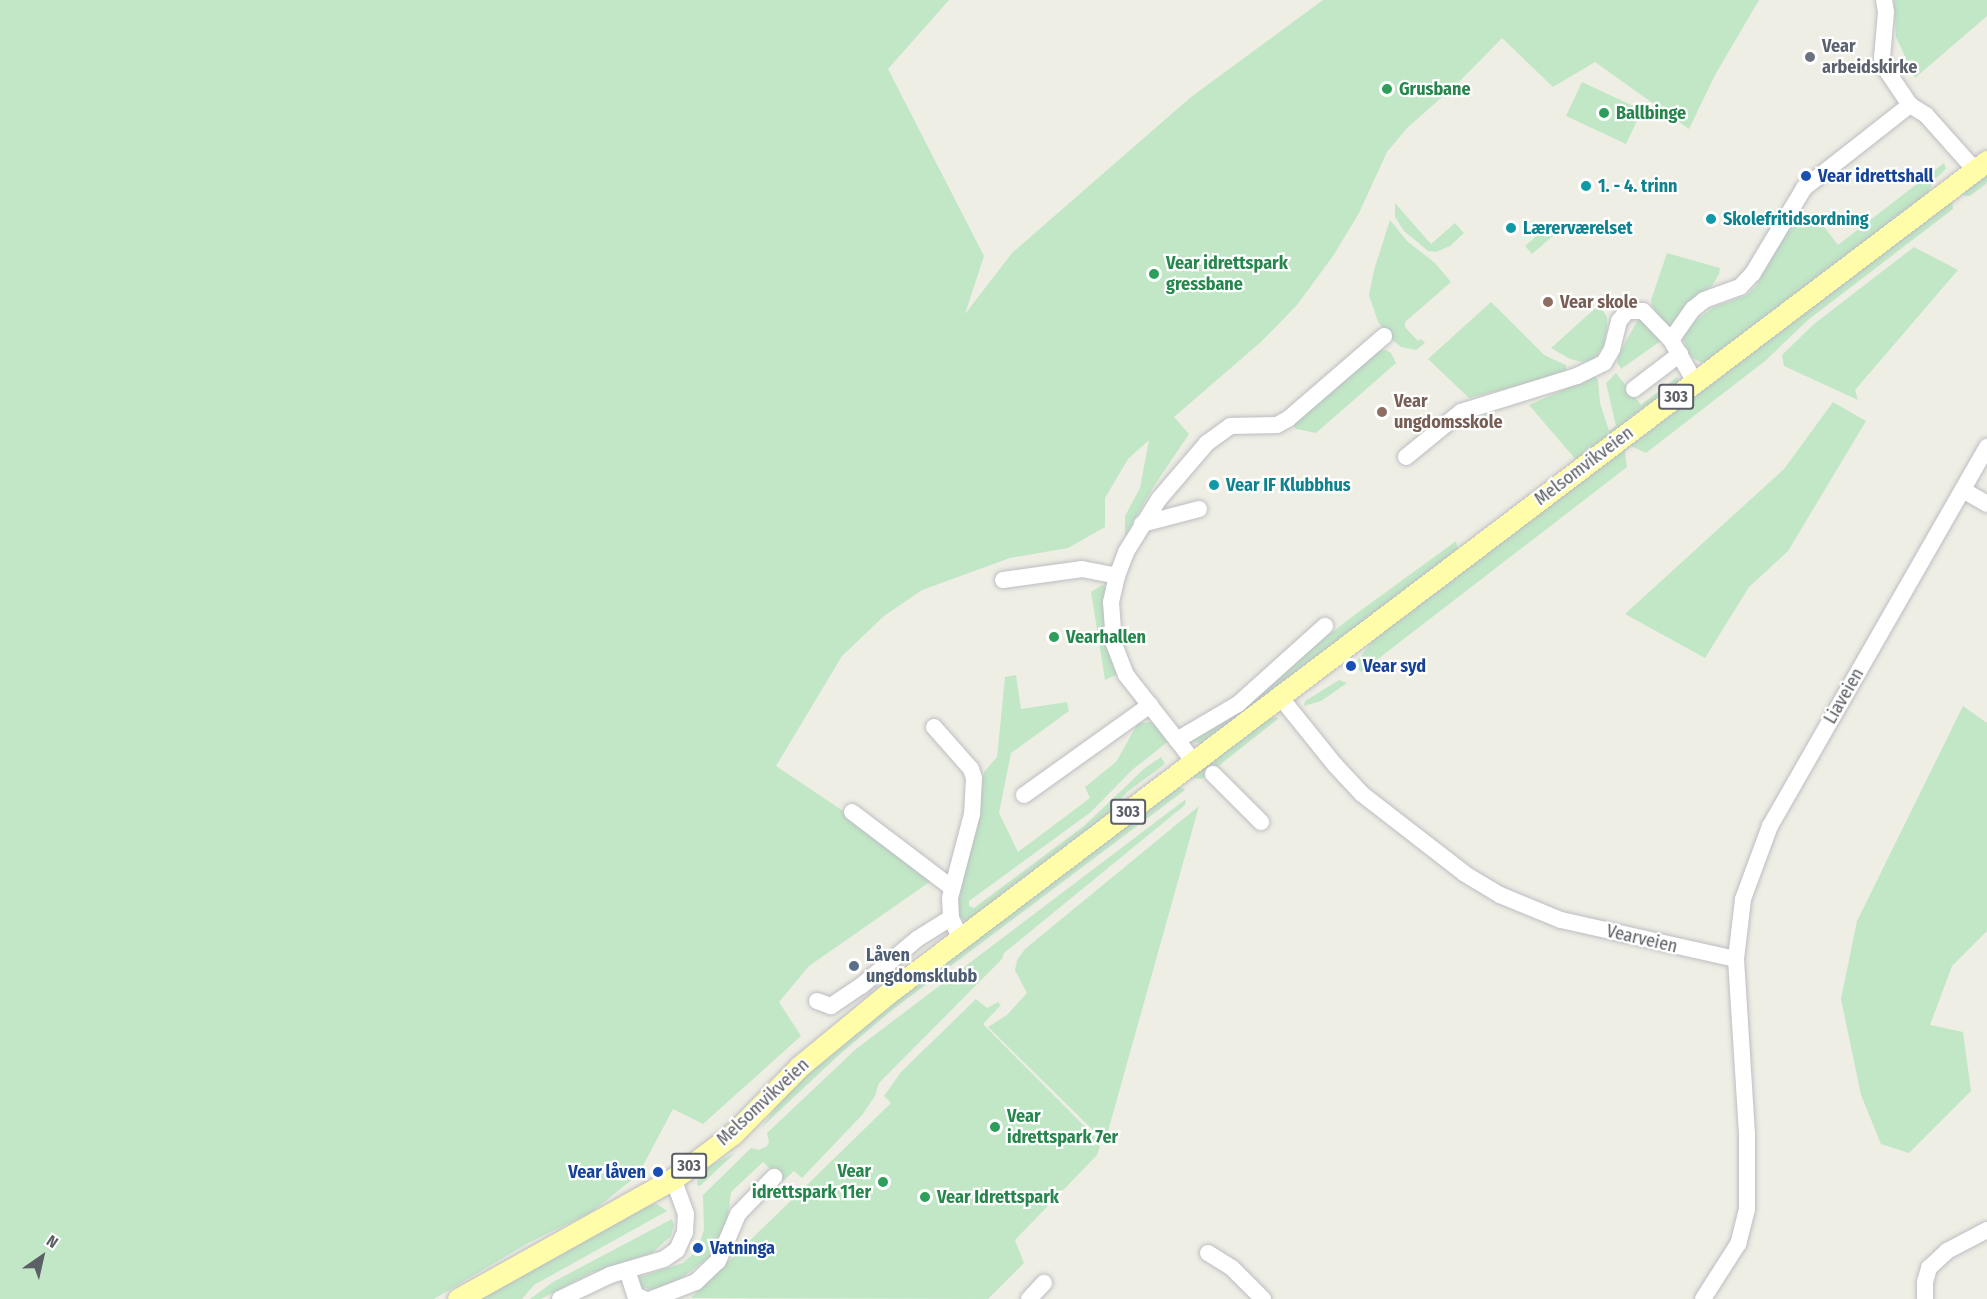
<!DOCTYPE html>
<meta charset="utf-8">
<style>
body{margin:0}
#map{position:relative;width:1987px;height:1299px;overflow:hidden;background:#efeee4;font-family:"Fira Sans Condensed",sans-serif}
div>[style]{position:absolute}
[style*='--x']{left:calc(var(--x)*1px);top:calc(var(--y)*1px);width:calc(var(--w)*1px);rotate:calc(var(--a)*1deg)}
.green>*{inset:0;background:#c1e7c6}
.roads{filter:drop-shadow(0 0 2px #bcbdc3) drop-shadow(0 0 2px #bcbdc3)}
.minor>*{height:16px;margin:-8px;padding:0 8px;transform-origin:8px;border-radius:8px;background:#fff}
.major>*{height:21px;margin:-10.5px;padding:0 10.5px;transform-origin:10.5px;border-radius:10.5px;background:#fffda9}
.dots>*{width:16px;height:16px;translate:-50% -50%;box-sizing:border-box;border:3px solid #fff;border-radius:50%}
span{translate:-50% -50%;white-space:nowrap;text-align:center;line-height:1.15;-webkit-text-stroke:4.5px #fff;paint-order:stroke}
.shield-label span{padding:2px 4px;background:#fff;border:2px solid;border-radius:4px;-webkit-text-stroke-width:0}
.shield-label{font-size:16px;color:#5c5f65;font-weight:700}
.worship-label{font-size:18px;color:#5b616d;font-weight:700}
.left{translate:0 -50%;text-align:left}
.leisure-label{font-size:18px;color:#27864d;font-weight:700}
.right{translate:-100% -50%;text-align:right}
.transit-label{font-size:18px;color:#164399;font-weight:700}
.culture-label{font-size:18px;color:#0d838f;font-weight:700}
.education-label{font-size:18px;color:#785e54;font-weight:700}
.street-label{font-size:18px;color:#5c5f65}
.service-label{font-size:18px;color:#4e5e75;font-weight:700}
.north{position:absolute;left:12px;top:1227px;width:60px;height:60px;-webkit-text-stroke:4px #fff;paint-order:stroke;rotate:34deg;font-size:16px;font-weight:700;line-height:24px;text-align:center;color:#5c5f65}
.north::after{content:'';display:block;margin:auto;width:21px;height:27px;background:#5c5f65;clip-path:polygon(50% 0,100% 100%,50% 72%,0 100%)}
</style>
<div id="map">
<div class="green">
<div style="clip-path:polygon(0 0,949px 0,888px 69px,984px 256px,965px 314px,1012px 253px,1191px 97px,1323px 0,1759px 0,1715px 75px,1689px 129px,1595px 62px,1553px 87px,1502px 38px,1458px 83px,1407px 128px,1387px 152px,1359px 213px,1333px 256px,1297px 305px,1262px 341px,1174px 417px,1189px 434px,1154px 486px,1125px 536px,1125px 516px,1140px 488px,1149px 440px,1128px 459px,1105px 498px,1105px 527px,1068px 548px,1010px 558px,922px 590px,884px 616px,842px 656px,776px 766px,867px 827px,931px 881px,809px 966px,779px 1002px,801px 1036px,703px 1124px,673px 1109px,638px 1175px,590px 1213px,528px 1243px,434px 1299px,0 1299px)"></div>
<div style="clip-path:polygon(1894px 0,1987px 0,1987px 16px,1915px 78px,1896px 37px)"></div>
<div style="clip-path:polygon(1582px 82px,1642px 110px,1626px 144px,1566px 116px)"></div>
<div style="clip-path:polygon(1944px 163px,1946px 169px,1934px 180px,1927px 195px,1705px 364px,1694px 359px,1688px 352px,1683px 337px,1693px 322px,1714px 307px,1747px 295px,1755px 287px,1786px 234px,1801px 215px,1816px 216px,1838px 245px)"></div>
<div style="clip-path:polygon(1987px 172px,1987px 183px,1970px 196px,1964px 196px,1963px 192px)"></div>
<div style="clip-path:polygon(1952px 199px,1953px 209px,1808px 320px,1765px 361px,1646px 453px,1631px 446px,1625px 451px,1627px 467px,1361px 672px,1354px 665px,1376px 636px)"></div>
<div style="clip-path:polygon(1395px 203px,1431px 244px,1455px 223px,1464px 233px,1450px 246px,1436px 252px,1428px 251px,1404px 231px,1395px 217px)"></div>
<div style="clip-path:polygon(1390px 220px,1407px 241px,1435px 263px,1451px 282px,1405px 322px,1405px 327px,1418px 341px,1421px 339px,1425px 343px,1416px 350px,1401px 347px,1391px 339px,1378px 322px,1369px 295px,1374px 270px)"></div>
<div style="clip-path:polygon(1547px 227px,1554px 235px,1532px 254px,1525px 246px)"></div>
<div style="clip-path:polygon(1914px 247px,1958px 270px,1855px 390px,1858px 400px,1784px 366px,1782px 355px,1814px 324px)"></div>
<div style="clip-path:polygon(1667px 253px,1720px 268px,1719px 274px,1712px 286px,1696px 296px,1668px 328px,1653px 308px,1651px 300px)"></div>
<div style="clip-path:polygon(1491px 302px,1544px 355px,1566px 365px,1566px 374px,1469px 398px,1428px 359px)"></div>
<div style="clip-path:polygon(1599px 305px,1607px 317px,1607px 329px,1604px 346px,1593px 360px,1582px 362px,1570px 359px,1551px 348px)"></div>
<div style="clip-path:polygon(1640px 316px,1662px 340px,1621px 369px,1617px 362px,1619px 354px)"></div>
<div style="clip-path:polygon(1386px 350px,1391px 353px,1396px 363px,1316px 433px,1296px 429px,1292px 424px,1378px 351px)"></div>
<div style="clip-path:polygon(1616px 373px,1641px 405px,1677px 377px,1679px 381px,1677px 385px,1577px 461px,1529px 405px,1595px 376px,1598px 380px,1600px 403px,1609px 431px,1616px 426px,1606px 383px)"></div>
<div style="clip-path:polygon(1833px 402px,1866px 421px,1788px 551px,1749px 587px,1705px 658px,1625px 614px,1784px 469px)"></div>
<div style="clip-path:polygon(1456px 541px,1458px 550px,1203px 744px,1194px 742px,1192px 740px,1252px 696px,1349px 619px)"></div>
<div style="clip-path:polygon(1102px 585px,1106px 588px,1105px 624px,1116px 675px,1105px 680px,1091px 592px)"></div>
<div style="clip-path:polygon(1016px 675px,1021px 709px,1067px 702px,1069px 711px,1011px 753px,999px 813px,1018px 852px,1090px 798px,1085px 787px,1116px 762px,1138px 723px,1150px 722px,1159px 726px,1170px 740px,1132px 770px,1091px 812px,969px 901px,969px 906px,974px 908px,1084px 826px,1145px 768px,1161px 757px,1165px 764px,1127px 792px,1109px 813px,966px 922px,955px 913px,961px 875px,984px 772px,997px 757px,1005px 677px)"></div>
<div style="clip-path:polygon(1339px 680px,1347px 683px,1321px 701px,1304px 706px,1305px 701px)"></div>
<div style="clip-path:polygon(1963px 706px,1987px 723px,1987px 931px,1952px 966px,1930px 1025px,1963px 1032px,1971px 1091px,1909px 1153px,1881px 1144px,1861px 1095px,1841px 999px,1857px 921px)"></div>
<div style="clip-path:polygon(1272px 717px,1279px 718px,1202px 779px,1191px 778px,1191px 774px)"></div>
<div style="clip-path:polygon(1178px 785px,1185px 790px,892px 1010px,840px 1054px,761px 1128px,789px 1090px,844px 1039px)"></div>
<div style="clip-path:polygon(1186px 799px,1185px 805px,1004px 953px,1002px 959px,879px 1083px,875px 1096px,862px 1115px,802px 1178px,794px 1171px,783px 1181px,763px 1162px,731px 1192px,724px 1246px,675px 1283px,653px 1290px,642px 1287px,638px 1281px,640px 1277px,683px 1263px,697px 1250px,704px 1230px,703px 1195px,751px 1148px,759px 1150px,767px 1146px,769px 1142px,767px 1133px,856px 1049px)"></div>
<div style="clip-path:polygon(1199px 806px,1105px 1142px,988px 1027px,1007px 1015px,1027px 993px,1015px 970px,1017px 960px,1025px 949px)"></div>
<div style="clip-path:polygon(976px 999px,987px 1008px,998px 1002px,1001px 1005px,983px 1024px,1101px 1143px,1097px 1155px,1015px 1240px,1024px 1263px,988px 1299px,691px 1298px,891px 1103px,884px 1096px,901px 1072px)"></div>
<div style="clip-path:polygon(735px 1153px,700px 1186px,697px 1185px,698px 1176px,703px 1169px)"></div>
<div style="clip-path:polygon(657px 1204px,667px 1211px,534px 1285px,522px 1299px,478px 1299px,646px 1206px)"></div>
<div style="clip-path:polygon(672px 1219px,674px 1225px,671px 1236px,652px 1253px,591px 1273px,541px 1299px,530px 1299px,553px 1282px)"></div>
</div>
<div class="roads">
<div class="minor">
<div style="--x:1884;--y:0;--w:12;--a:81"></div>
<div style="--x:1886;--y:12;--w:46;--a:95"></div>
<div style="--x:1882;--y:58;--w:10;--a:73"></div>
<div style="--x:1885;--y:68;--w:45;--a:56"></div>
<div style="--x:1910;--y:105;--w:19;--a:32"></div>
<div style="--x:1926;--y:115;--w:74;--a:48.3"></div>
<div style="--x:1695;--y:382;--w:48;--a:-119.7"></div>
<div style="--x:1671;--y:340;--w:38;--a:-55"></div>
<div style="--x:1693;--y:309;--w:14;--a:-39"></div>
<div style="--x:1704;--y:300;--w:38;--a:-20"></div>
<div style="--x:1740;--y:287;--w:19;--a:-47"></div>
<div style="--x:1753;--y:273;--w:99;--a:-59"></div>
<div style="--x:1804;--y:188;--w:135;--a:-38.1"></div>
<div style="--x:1634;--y:389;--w:58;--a:-37.3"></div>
<div style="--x:1406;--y:457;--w:71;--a:-39.3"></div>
<div style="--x:1461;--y:412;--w:121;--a:-17.2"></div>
<div style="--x:1577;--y:376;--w:30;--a:-26"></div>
<div style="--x:1604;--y:363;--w:16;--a:-60"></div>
<div style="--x:1612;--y:349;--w:29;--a:-76"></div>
<div style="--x:1619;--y:321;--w:13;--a:-51"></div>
<div style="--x:1627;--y:311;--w:16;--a:0"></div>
<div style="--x:1643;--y:311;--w:40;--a:46"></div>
<div style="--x:1963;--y:490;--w:28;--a:30"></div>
<div style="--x:1142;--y:524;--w:59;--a:-14.7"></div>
<div style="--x:1003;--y:580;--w:80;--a:-7.9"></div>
<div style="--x:1082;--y:569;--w:36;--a:11"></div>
<div style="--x:1281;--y:698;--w:86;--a:51.1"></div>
<div style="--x:1335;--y:765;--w:40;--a:47"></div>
<div style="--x:1362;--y:794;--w:130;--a:37.8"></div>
<div style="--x:1465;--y:874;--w:41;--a:31"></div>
<div style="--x:1500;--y:895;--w:66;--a:22.3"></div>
<div style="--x:1561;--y:920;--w:179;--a:12.6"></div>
<div style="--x:1736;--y:959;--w:175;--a:86.4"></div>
<div style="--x:1747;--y:1134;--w:75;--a:90"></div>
<div style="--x:1747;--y:1209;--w:36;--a:104"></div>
<div style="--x:1738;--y:1244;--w:65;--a:122.5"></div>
<div style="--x:934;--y:727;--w:56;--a:48.6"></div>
<div style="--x:971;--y:769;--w:9;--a:72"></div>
<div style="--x:974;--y:778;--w:36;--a:93"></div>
<div style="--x:972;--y:814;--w:87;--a:104.7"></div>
<div style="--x:950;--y:898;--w:20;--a:87"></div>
<div style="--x:951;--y:918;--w:21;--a:65"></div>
<div style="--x:1177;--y:740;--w:83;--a:-128.1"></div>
<div style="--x:1126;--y:675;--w:34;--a:-111"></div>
<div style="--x:1114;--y:643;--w:41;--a:-94.2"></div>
<div style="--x:1111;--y:602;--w:27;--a:-77"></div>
<div style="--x:1117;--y:576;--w:26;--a:-69"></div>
<div style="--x:1126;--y:552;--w:62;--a:-58.1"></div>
<div style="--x:1159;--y:499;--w:74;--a:-49.4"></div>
<div style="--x:1207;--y:443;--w:29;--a:-36"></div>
<div style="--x:1230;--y:426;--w:47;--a:-1.2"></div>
<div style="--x:1277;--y:425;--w:13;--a:-29"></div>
<div style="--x:1288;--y:419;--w:127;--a:-40.8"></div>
<div style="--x:1193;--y:761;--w:26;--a:-127"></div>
<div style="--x:1177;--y:740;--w:71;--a:-30.5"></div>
<div style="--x:1238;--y:704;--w:117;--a:-41.9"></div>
<div style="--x:1213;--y:774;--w:68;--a:45"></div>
<div style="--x:1024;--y:795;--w:155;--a:-35.5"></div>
<div style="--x:852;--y:812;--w:126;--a:37.2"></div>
<div style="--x:1736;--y:959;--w:60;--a:-83.3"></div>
<div style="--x:1743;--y:899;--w:78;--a:-69.7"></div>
<div style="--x:1770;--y:826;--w:437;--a:-60.2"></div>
<div style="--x:817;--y:1001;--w:15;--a:20"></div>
<div style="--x:831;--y:1006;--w:36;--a:-34"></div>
<div style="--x:861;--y:986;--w:73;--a:-40"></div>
<div style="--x:917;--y:939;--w:40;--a:-32"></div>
<div style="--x:1208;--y:1253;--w:28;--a:32"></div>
<div style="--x:1232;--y:1268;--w:44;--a:45"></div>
<div style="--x:627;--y:1270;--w:26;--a:72"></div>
<div style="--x:635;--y:1295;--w:10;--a:24"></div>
<div style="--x:560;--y:1299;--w:55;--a:-25.6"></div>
<div style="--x:610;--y:1275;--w:56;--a:-16.5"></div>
<div style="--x:664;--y:1259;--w:16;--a:-35"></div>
<div style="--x:677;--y:1250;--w:20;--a:-66"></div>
<div style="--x:685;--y:1232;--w:18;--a:-87"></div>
<div style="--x:686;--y:1214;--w:37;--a:-110"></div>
<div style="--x:652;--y:1299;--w:47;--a:-21.1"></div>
<div style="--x:696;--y:1282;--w:30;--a:-44"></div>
<div style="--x:718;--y:1261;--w:51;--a:-66.9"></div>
<div style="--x:738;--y:1214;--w:52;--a:-45.8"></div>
<div style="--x:1029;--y:1299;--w:22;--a:-47"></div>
<div style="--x:1925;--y:1299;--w:17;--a:-90"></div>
<div style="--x:1925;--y:1282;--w:15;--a:-74"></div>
<div style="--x:1929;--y:1268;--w:25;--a:-43"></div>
<div style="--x:1947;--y:1251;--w:45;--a:-27.7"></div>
</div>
<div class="major">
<div style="--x:458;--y:1299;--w:246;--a:-29.2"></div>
<div style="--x:673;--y:1179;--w:75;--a:-36.9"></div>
<div style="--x:733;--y:1134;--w:95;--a:-45.4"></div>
<div style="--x:800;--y:1066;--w:118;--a:-39.5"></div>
<div style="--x:891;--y:991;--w:1375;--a:-37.14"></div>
</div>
</div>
<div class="dots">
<div style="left:1810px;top:57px;background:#6b7280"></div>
<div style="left:1387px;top:89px;background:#2e9e5b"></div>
<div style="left:1604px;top:113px;background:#2e9e5b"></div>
<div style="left:1806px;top:176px;background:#1a4fb4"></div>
<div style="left:1586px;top:186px;background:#0f9aa8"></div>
<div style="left:1711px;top:219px;background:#0f9aa8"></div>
<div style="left:1511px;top:228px;background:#0f9aa8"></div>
<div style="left:1154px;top:274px;background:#2e9e5b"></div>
<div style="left:1548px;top:302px;background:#8d6e63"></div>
<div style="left:1382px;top:412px;background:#8d6e63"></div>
<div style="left:1214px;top:485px;background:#0f9aa8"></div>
<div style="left:1054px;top:637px;background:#2e9e5b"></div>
<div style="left:1351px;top:666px;background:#1a4fb4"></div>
<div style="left:854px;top:966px;background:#5c6f8a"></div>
<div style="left:995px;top:1127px;background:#2e9e5b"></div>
<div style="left:658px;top:1172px;background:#1a4fb4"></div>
<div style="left:883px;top:1182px;background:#2e9e5b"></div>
<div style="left:925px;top:1197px;background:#2e9e5b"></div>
<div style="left:698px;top:1248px;background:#1a4fb4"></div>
</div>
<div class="shield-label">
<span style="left:1676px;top:397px">303</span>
<span style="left:1128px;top:812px">303</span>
<span style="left:689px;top:1166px">303</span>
</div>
<div class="worship-label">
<span class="left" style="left:1822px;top:57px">Vear<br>arbeidskirke</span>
</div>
<div class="leisure-label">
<span class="left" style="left:1399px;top:89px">Grusbane</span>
<span class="left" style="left:1616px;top:113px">Ballbinge</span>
<span class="left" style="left:1166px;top:274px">Vear idrettspark<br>gressbane</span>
<span class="left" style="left:1066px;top:637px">Vearhallen</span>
<span class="left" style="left:1007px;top:1127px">Vear<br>idrettspark 7er</span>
<span class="right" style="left:871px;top:1182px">Vear<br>idrettspark 11er</span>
<span class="left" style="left:937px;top:1197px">Vear Idrettspark</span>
</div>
<div class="transit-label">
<span class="left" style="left:1818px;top:176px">Vear idrettshall</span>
<span class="left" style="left:1363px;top:666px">Vear syd</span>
<span class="right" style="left:646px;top:1172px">Vear låven</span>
<span class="left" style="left:710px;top:1248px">Vatninga</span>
</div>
<div class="culture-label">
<span class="left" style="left:1598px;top:186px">1. - 4. trinn</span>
<span class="left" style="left:1723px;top:219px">Skolefritidsordning</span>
<span class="left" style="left:1523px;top:228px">Lærerværelset</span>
<span class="left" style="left:1226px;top:485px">Vear IF Klubbhus</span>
</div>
<div class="education-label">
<span class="left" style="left:1560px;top:302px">Vear skole</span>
<span class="left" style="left:1394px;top:412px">Vear<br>ungdomsskole</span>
</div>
<div class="street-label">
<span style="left:1584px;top:466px;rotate:-37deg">Melsomvikveien</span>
<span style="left:1844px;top:696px;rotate:-60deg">Liaveien</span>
<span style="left:1642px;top:939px;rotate:13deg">Vearveien</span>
<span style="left:763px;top:1102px;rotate:-43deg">Melsomvikveien</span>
</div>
<div class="service-label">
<span class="left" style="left:866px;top:966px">Låven<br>ungdomsklubb</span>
</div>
<div class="north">N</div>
</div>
